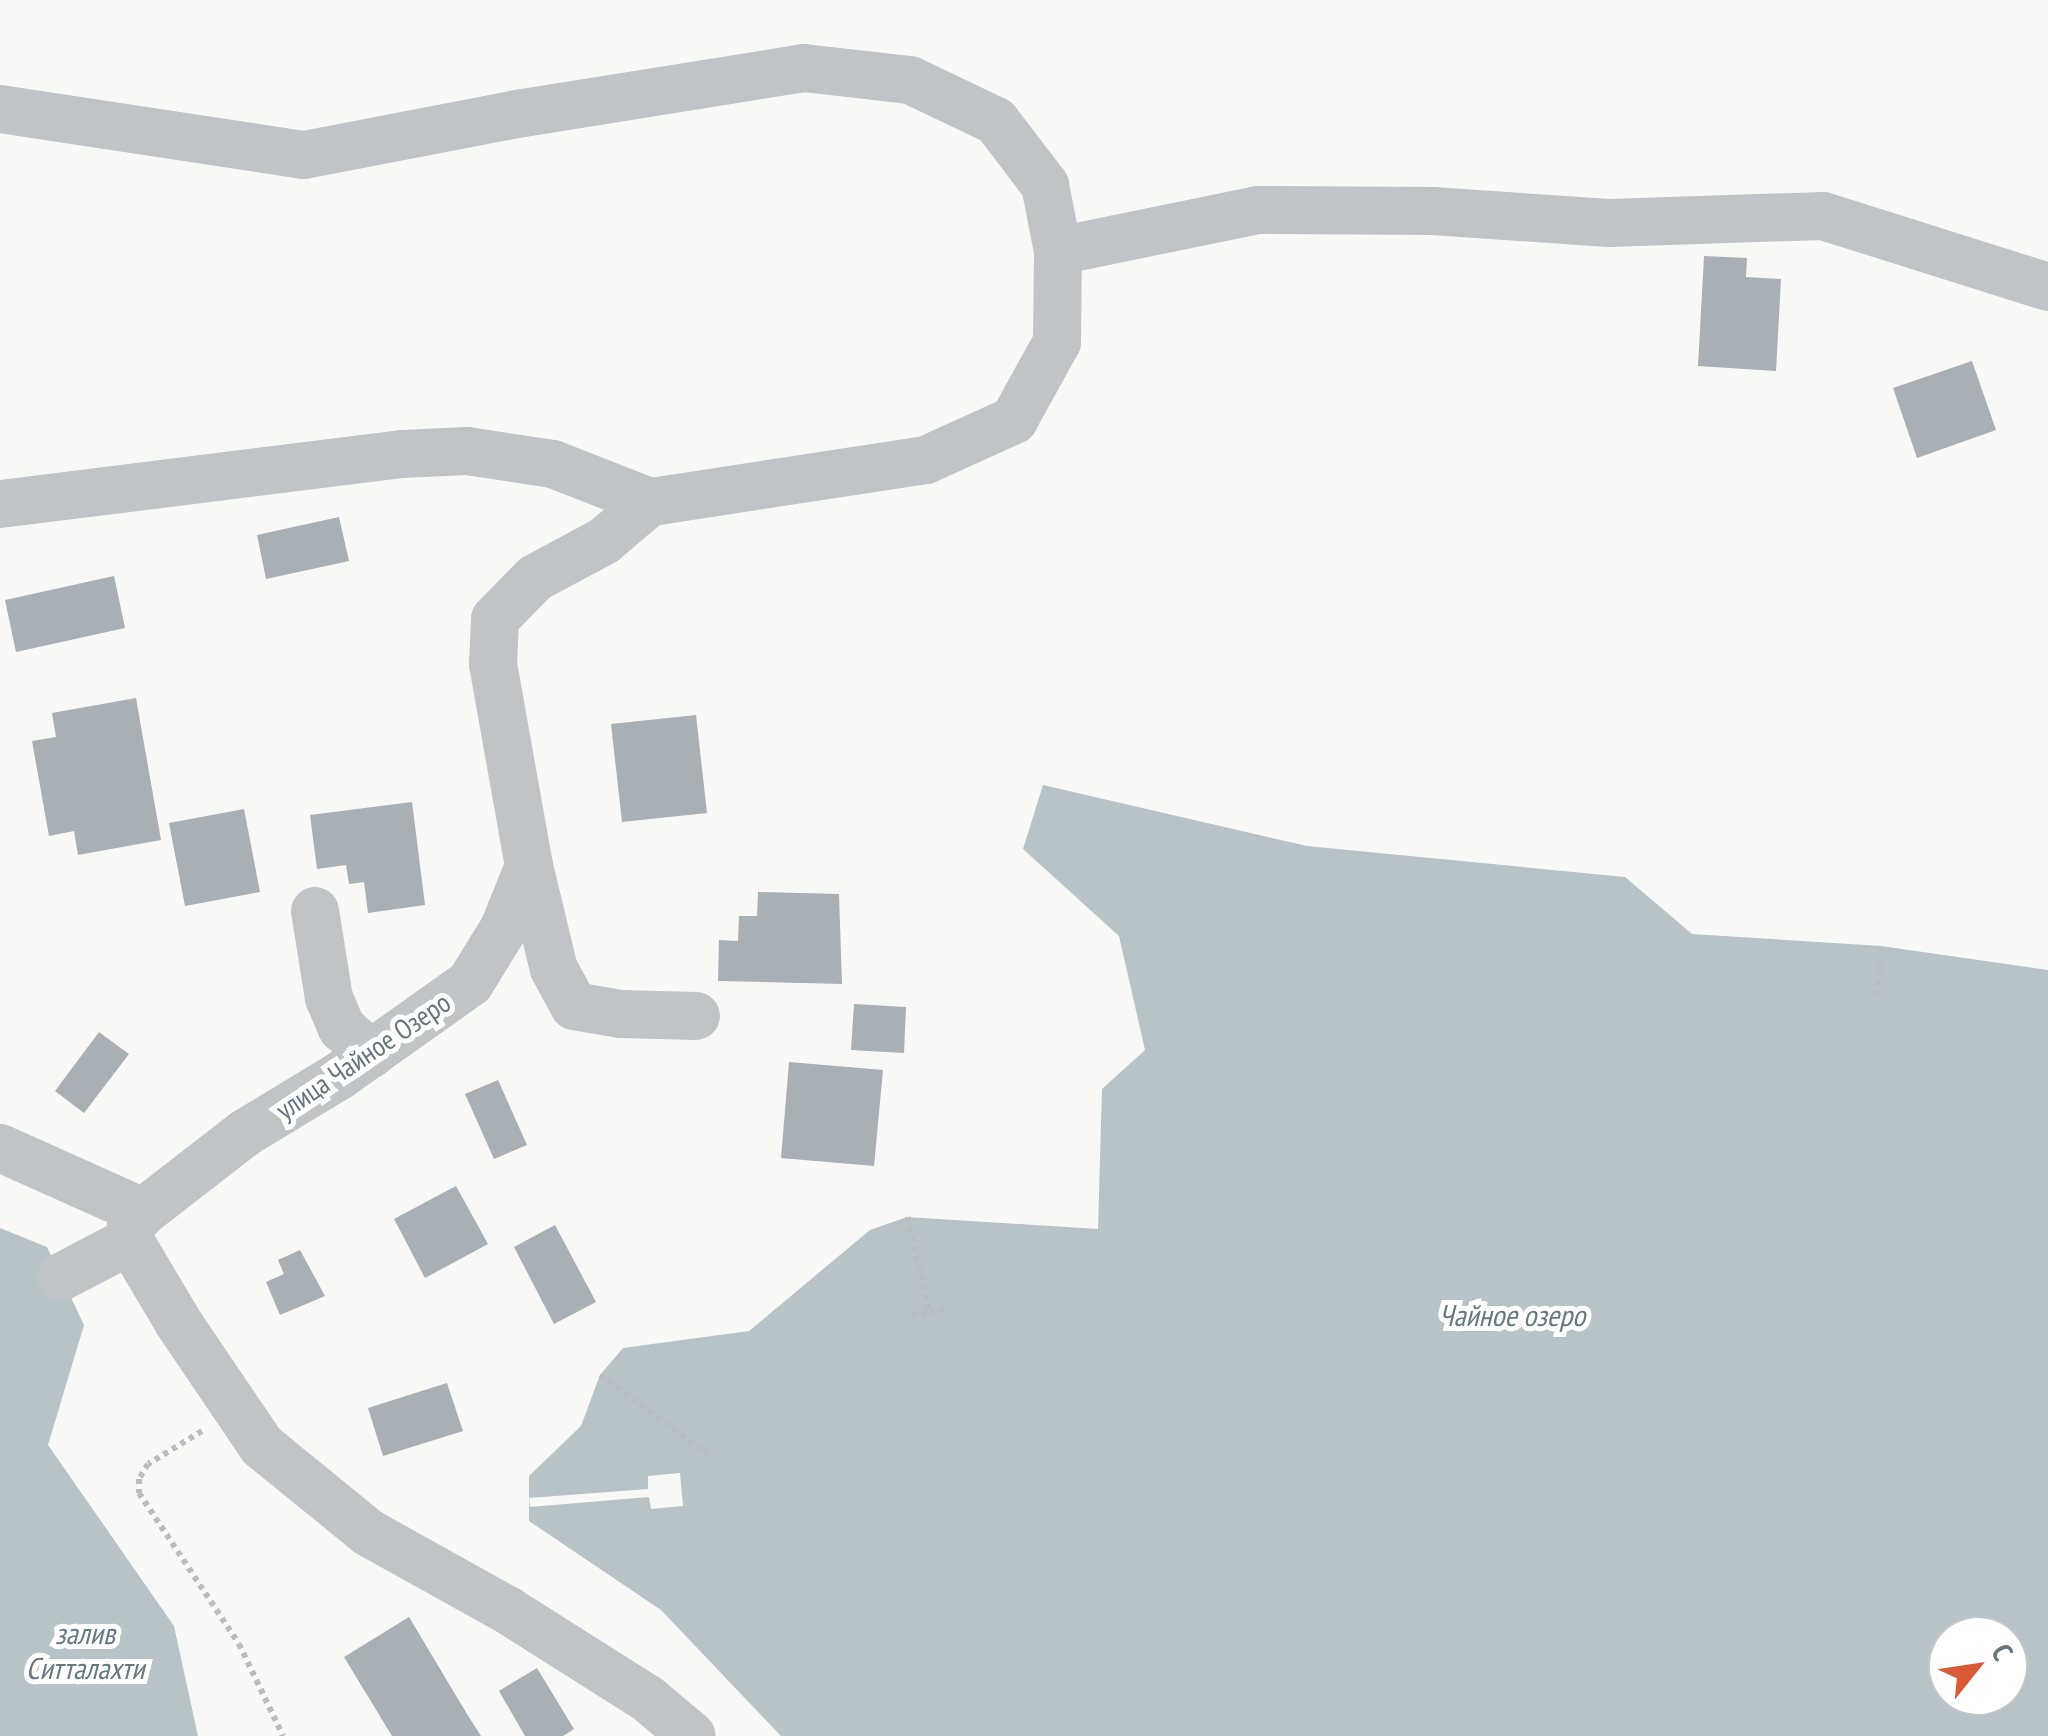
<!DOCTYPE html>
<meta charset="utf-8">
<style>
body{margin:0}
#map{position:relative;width:2048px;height:1736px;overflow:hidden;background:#f8f8f6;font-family:"PT Sans Narrow",sans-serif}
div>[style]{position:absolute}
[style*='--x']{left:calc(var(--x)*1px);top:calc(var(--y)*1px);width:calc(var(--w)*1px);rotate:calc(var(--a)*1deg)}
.water>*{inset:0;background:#b8c3c7}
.pier>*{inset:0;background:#f8f8f6}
.building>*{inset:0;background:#a8afb5}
.path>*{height:6px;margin-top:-3px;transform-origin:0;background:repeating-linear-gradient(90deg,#babdbf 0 5px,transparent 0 10px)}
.minor>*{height:48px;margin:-24px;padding:0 24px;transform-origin:24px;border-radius:24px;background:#c0c4c7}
span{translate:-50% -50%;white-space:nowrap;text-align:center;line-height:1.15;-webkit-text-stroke:10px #fff;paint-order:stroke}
.street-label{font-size:28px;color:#66747f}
.water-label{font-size:30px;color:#657980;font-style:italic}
.north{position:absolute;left:1928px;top:1616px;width:100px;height:100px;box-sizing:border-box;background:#fff;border:2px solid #c2c7cc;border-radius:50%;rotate:60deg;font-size:28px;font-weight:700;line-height:40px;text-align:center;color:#66747f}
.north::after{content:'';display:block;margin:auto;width:35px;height:45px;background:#d85b36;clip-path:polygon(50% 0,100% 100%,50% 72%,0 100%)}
</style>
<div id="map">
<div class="water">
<div style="clip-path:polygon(evenodd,1043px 785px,1307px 846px,1625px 877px,1692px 934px,1881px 946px,2048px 970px,2048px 1736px,781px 1736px,661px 1610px,529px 1521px,529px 1476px,581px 1426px,600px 1375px,623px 1348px,749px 1331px,870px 1230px,907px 1217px,1098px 1229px,1102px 1089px,1145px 1050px,1119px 936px,1023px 849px,1043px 785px,1948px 1636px,2008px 1636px,2008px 1696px,1948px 1696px,1948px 1636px)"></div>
<div style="clip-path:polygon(0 1228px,47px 1247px,84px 1325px,48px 1445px,174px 1626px,198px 1736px,0 1736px)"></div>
</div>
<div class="pier">
<div style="clip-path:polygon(680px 1473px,683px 1506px,651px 1509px,649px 1497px,530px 1507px,529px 1498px,648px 1489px,648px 1476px)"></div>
</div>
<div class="building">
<div style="clip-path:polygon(1704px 256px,1747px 258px,1746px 277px,1781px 279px,1776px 371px,1698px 366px)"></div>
<div style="clip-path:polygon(1972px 361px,1996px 430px,1917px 458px,1893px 388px)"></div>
<div style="clip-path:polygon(339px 517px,349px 561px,266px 579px,257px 535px)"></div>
<div style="clip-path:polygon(114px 576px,125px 628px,16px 652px,5px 600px)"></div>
<div style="clip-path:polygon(136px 698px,161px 840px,78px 855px,74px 831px,49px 836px,32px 741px,56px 737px,52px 713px)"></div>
<div style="clip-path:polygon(696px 715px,707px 813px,622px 822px,611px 724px)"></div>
<div style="clip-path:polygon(412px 802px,425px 905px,368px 913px,364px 882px,349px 884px,346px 865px,317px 869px,310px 815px)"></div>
<div style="clip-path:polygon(244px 809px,260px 892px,185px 906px,169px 823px)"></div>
<div style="clip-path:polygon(758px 892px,839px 894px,842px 984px,718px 981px,719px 940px,738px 941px,739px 916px,757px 916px)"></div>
<div style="clip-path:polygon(854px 1004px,906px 1007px,904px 1053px,851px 1050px)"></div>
<div style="clip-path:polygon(99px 1032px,129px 1054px,84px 1113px,55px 1091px)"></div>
<div style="clip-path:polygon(789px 1062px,883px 1070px,874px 1166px,781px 1158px)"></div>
<div style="clip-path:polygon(498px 1080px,527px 1145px,494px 1159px,465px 1094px)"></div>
<div style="clip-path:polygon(456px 1186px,488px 1244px,425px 1278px,394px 1219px)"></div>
<div style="clip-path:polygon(555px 1225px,596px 1302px,554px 1324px,514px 1247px)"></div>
<div style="clip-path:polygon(300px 1250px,325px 1296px,280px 1315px,266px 1282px,284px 1274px,278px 1260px)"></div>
<div style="clip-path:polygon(447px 1383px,463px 1431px,383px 1456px,368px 1408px)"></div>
<div style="clip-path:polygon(409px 1617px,467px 1714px,481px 1736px,392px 1736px,344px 1657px)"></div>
<div style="clip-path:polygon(537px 1668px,574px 1729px,563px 1736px,525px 1736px,499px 1691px)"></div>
</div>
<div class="path">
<div style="--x:1878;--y:995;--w:49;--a:-86.5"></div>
<div style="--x:907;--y:1217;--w:98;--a:76.4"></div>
<div style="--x:930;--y:1312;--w:17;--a:-10"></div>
<div style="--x:912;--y:1315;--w:18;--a:-9"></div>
<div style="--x:600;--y:1375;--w:134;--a:36.2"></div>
<div style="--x:202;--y:1431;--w:63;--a:148.6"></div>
<div style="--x:148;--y:1464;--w:17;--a:121"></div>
<div style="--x:139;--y:1479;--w:14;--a:90"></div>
<div style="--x:139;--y:1493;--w:181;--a:56.5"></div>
<div style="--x:239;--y:1644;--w:102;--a:64.4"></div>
</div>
<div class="minor">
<div style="--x:0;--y:109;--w:307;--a:8.6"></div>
<div style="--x:304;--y:155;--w:217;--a:-10.9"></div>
<div style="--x:517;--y:114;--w:291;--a:-9.1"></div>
<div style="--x:804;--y:68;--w:107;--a:6.5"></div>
<div style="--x:910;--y:80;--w:95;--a:25.5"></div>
<div style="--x:996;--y:121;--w:81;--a:52.6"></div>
<div style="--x:1045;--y:185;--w:67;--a:78.9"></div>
<div style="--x:1058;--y:251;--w:91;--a:90.6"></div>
<div style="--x:1057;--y:342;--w:89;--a:118.9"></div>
<div style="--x:1014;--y:420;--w:97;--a:155.6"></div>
<div style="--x:926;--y:460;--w:279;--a:171.3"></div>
<div style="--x:650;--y:502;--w:104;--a:-158.6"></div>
<div style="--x:553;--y:464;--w:87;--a:-171.4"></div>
<div style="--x:467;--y:451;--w:65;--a:177.4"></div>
<div style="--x:402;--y:454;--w:405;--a:172.9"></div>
<div style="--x:1058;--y:251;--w:204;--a:-11.6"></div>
<div style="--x:1258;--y:210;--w:175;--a:0.3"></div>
<div style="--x:1433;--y:211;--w:176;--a:3.9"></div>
<div style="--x:1609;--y:223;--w:214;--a:-1.9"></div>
<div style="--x:1823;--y:216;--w:236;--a:17.5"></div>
<div style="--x:650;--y:502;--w:60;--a:139.7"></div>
<div style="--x:604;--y:541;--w:78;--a:151.8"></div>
<div style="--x:535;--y:578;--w:57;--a:134.3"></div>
<div style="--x:495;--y:619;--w:45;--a:92.5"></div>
<div style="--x:493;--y:664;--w:205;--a:79.9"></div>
<div style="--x:529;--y:866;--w:67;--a:112"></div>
<div style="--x:504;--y:928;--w:65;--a:121.7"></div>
<div style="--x:470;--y:983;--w:161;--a:144.6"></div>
<div style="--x:339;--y:1076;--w:110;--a:148.8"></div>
<div style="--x:245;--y:1133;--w:129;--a:142.2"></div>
<div style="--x:143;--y:1212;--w:18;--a:133"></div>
<div style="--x:131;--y:1225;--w:16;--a:94"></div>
<div style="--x:130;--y:1241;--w:94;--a:59.3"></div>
<div style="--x:178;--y:1322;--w:150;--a:55.9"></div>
<div style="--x:262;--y:1446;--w:138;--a:39.1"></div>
<div style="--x:369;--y:1533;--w:160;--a:29.1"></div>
<div style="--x:509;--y:1611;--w:165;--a:32.3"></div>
<div style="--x:648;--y:1699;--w:57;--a:40.1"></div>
<div style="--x:529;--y:866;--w:106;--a:76.4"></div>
<div style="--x:554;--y:969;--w:42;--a:61.6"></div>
<div style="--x:574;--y:1006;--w:48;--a:9.7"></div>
<div style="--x:621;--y:1014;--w:75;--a:1.5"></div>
<div style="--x:315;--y:911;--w:88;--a:80.9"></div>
<div style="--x:329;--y:998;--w:33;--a:67"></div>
<div style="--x:342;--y:1028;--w:39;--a:42"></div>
<div style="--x:0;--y:1148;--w:157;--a:24.1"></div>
<div style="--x:61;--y:1277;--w:78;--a:-27.6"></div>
</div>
<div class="street-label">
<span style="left:363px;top:1056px;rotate:-34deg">улица Чайное Озеро</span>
</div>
<div class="water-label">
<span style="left:1512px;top:1315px">Чайное озеро</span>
<span style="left:85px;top:1650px">залив<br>Ситталахти</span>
</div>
<div class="north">С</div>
</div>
